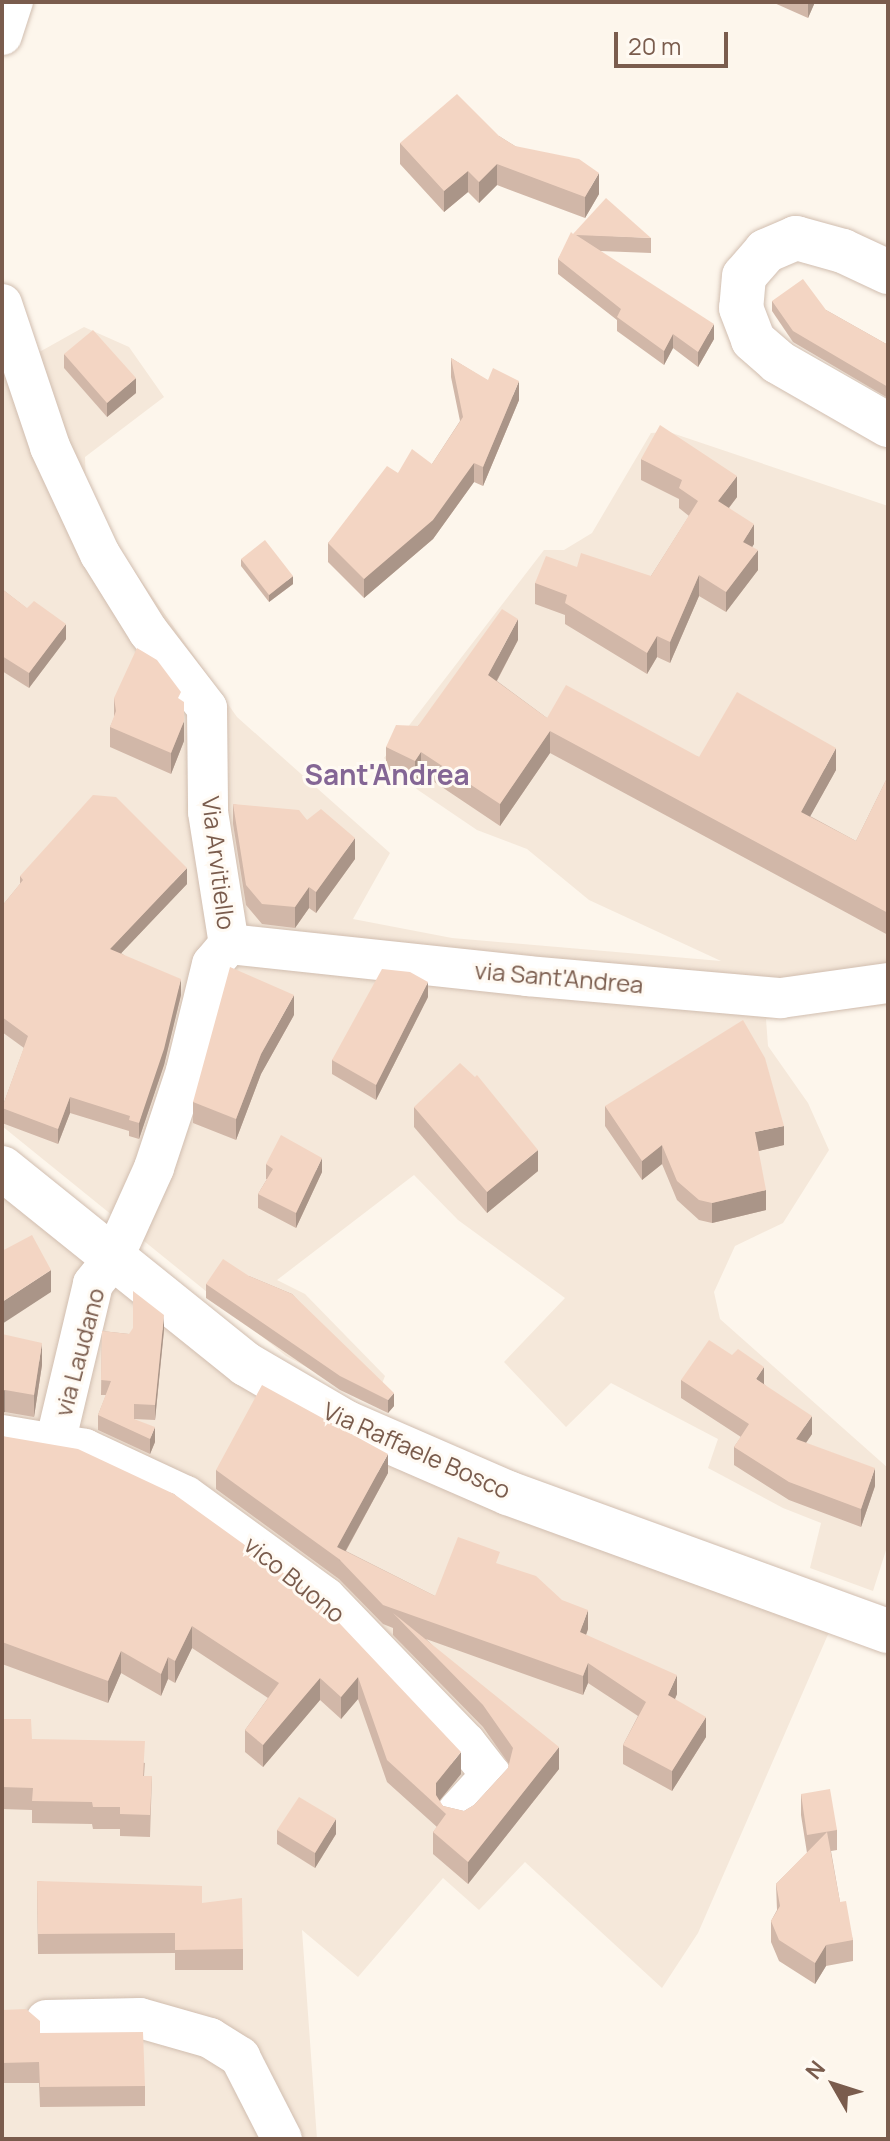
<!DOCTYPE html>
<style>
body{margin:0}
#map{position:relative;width:890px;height:2141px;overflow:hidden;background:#fdf6ec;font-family:Manrope,sans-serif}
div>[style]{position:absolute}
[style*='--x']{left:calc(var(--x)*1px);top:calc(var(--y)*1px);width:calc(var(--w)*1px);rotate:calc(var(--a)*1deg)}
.residential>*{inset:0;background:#f5e8da}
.roads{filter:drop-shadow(0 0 2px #d1beb0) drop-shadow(0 0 2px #d1beb0)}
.street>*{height:40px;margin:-20px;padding:0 20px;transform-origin:20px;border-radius:20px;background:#fff}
.secondary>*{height:44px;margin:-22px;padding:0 22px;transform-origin:22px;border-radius:22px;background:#fff}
.wall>*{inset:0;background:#d1b7a8}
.shaded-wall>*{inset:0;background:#aa9588}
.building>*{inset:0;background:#f3d5c3}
span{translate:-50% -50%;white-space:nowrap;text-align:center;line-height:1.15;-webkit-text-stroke:6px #fffaf3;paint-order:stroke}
.street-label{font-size:24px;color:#7a5c4d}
.quarter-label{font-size:28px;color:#846695;font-weight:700}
.frame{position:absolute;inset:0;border:4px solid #7a5c4d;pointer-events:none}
.north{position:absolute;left:794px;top:2045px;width:80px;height:80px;-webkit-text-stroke:6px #fffaf3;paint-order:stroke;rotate:309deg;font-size:22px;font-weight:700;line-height:32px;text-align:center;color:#7a5c4d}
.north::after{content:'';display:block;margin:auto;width:28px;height:36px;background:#7a5c4d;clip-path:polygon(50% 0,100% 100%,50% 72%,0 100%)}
.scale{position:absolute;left:614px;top:32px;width:114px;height:36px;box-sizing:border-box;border:4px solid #7a5c4d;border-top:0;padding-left:10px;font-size:24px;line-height:28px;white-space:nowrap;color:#7a5c4d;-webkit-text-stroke:6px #fffaf3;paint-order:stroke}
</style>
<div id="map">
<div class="residential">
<div style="clip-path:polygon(84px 327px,129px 347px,164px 397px,85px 457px,86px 486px,94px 513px,237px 717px,390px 853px,353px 919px,452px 938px,721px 961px,589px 900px,527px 849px,477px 830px,418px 790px,384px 758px,544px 550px,564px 550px,592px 533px,651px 433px,669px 432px,888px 506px,888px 1005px,766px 1019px,768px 1046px,808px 1103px,829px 1150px,783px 1223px,735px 1246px,714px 1292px,720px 1319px,888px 1468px,888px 1544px,873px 1591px,810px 1568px,821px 1523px,783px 1508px,708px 1468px,718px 1439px,611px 1383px,566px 1427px,504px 1362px,565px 1298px,458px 1220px,414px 1175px,277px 1280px,305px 1294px,385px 1376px,374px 1404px,286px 1356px,2px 1126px,2px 341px,18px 364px)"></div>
<div style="clip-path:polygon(2px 1188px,261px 1391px,833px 1623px,698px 1933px,662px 1988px,525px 1862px,479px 1910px,443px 1878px,358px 1977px,302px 1930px,317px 2139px,2px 2139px)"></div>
</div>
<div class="roads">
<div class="street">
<div style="--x:2;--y:35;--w:35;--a:-72"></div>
<div style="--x:2;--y:304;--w:151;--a:71.4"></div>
<div style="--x:50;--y:447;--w:118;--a:65"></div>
<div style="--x:100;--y:554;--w:91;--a:58.1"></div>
<div style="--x:148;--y:631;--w:97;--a:52.5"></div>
<div style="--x:207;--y:708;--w:104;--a:89.4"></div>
<div style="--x:208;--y:812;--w:134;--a:81"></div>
<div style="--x:229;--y:944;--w:26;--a:130"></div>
<div style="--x:212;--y:964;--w:110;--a:103.7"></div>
<div style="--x:186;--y:1071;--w:102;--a:108.3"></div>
<div style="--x:154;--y:1168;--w:100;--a:114.3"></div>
<div style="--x:113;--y:1259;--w:32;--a:129"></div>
<div style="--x:93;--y:1284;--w:164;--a:103.4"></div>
<div style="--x:55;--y:1444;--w:54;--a:-170.4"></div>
<div style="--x:229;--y:944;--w:300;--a:6.1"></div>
<div style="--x:527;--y:976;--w:255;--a:5"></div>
<div style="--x:781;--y:998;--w:108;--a:-8"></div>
<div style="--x:55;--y:1444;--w:30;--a:9"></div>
<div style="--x:85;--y:1449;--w:111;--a:25"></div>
<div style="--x:186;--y:1496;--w:172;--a:36"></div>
<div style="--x:325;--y:1597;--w:203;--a:46"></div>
<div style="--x:466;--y:1743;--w:41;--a:52"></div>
<div style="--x:491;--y:1775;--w:49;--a:132.5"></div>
<div style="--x:46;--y:2020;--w:94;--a:-1.2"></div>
<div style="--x:140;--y:2018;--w:73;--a:15.9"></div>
<div style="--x:210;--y:2038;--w:36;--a:32"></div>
<div style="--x:240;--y:2057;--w:92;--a:62.9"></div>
</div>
<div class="secondary">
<div style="--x:888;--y:272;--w:50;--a:-155"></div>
<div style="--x:843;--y:251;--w:49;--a:-164.5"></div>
<div style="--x:796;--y:238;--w:33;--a:157"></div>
<div style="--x:766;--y:251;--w:33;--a:131"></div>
<div style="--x:744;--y:276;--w:32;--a:95"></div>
<div style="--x:741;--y:308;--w:34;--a:69"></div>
<div style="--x:753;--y:340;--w:33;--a:41"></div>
<div style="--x:778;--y:362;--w:127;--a:29.8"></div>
<div style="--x:2;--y:1168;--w:313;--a:38.8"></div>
<div style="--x:246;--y:1364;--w:117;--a:30.3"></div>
<div style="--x:347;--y:1423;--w:176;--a:23.5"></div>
<div style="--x:508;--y:1493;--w:404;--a:20"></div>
</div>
</div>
<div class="wall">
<div style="clip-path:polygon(772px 2px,815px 2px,808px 18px)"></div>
<div style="clip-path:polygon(499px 136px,515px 146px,599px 194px,585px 218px,497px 185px,479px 203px,468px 192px,444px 212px,400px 164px,400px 143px)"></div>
<div style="clip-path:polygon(573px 234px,651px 238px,651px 253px,600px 251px,714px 339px,698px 367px,673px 348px,664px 365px,617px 331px,617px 320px,558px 274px,558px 259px)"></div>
<div style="clip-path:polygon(772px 301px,826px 310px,888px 345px,888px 398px,793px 342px,772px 311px)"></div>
<div style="clip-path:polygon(64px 354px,136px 393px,107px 417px,64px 368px)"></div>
<div style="clip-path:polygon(451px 358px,519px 400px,483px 486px,474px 482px,433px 539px,364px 598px,328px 562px,328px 543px,398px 473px,432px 464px,460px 421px,451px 377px)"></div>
<div style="clip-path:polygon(641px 459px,737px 497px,729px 508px,754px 544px,752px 547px,758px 570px,726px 612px,699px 596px,670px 663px,657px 657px,647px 674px,565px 624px,565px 615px,535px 604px,535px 583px,651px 576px,689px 516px,679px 508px,679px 499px,641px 480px)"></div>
<div style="clip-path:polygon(241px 559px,293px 584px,269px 602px,241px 566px)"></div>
<div style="clip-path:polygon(2px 589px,66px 639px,29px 688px,2px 671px)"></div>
<div style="clip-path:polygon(518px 640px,497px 681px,547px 718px,699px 757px,836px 770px,810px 816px,856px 841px,888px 776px,888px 935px,550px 753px,500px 826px,421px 773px,415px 783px,386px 769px,386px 747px,418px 726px)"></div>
<div style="clip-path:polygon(114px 698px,181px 700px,184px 741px,171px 774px,110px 747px,110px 727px,114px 718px)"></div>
<div style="clip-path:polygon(233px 804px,307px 820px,355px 859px,316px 913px,309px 908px,295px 928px,262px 924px,246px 905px,233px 824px)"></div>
<div style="clip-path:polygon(20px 876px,187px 884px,121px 953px,181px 995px,164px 1065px,139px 1139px,129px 1136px,129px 1131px,70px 1113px,58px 1144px,2px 1123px,2px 1108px,24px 1048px,2px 1032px,2px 906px,20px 884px)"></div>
<div style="clip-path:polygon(428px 997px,376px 1100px,332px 1074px,332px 1060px)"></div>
<div style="clip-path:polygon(294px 1015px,261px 1074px,236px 1140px,193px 1123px,193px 1102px)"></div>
<div style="clip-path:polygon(605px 1106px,784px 1145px,758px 1151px,766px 1210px,712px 1223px,699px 1220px,677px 1200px,662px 1164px,642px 1180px,605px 1126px)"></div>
<div style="clip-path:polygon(414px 1107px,538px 1171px,487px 1213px,414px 1127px)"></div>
<div style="clip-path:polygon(266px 1164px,322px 1172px,296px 1228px,258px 1208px,258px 1194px,267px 1179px,266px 1179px)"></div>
<div style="clip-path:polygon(249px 1276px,292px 1294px,394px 1406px,388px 1413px,340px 1390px,206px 1298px,206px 1284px)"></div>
<div style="clip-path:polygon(164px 1330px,155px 1420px,134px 1419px,155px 1442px,150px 1454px,98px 1430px,98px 1415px,106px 1395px,101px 1395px,102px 1331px,129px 1334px)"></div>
<div style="clip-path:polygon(2px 1334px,42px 1365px,34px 1417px,5px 1412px,2px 1413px)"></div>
<div style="clip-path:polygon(681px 1380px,764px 1384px,812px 1434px,806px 1443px,875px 1486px,861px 1527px,789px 1500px,734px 1465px,734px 1447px,741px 1437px,681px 1398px)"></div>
<div style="clip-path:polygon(2px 1436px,174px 1494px,461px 1774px,439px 1801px,443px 1806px,464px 1811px,474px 1805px,508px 1768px,509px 1764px,483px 1727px,393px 1635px,393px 1628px,383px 1624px,339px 1579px,216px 1489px,216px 1470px,388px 1473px,346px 1551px,435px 1596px,500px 1565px,588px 1629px,586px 1635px,677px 1694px,675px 1699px,706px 1737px,672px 1791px,623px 1764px,623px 1745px,638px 1716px,588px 1683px,583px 1695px,426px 1639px,559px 1769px,468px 1884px,433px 1854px,433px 1832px,437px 1827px,387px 1782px,358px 1699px,341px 1719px,320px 1700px,263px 1767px,245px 1752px,245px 1730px,268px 1698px,192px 1648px,175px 1683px,168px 1679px,161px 1696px,121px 1673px,108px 1703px,2px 1664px)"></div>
<div style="clip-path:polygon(2px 1719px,32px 1739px,145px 1763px,144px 1776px,152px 1776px,150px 1837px,120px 1836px,120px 1829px,93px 1829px,92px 1824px,32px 1823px,32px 1810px,2px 1809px)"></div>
<div style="clip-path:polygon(801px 1794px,837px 1830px,837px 1850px,831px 1851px,840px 1902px,853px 1940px,853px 1961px,826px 1966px,815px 1984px,779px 1961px,771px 1942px,771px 1921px,777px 1910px,776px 1884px,807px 1853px,801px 1815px)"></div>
<div style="clip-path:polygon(277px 1830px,336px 1834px,315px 1868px,277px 1844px)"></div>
<div style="clip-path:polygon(37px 1881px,202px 1903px,243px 1949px,243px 1970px,175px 1970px,175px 1953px,38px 1954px)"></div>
<div style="clip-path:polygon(2px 2010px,40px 2033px,145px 2086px,145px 2106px,40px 2107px,39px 2083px,2px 2083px)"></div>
</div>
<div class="shaded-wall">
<div style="clip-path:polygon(808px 2px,815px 2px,808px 18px)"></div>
<div style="clip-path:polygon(497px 164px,497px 185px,479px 203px,479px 182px)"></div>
<div style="clip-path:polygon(468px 171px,468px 192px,444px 212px,444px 191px)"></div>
<div style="clip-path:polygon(599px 173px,599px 194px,585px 218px,585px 197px)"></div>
<div style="clip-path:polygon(714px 324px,714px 339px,698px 367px,698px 352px)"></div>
<div style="clip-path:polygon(673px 334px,673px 348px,664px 365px,664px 351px)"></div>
<div style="clip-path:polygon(136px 378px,136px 393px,107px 417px,107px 403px)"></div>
<div style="clip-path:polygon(519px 381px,519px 400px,483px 486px,483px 467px)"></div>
<div style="clip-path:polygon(474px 463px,474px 482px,433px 539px,364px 598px,364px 579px)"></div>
<div style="clip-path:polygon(737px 476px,737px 497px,718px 522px,718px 501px)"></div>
<div style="clip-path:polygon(754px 524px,754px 544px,743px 562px,743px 542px)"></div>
<div style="clip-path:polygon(758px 550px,758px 570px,726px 612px,726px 592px)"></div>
<div style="clip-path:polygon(699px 575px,699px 596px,670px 663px,670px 642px)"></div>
<div style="clip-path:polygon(293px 576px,293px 584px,269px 602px,269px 595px)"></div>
<div style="clip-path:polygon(518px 619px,518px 640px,488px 697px,488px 675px)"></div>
<div style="clip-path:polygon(66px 624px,66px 639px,29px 688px,29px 673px)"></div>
<div style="clip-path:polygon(657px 636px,657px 657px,647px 674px,647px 653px)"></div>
<div style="clip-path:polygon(184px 721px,184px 741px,171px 774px,171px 753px)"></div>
<div style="clip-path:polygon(550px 731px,550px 753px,500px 826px,500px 804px)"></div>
<div style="clip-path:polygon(836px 748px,836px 770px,801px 833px,801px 812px)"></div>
<div style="clip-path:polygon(421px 752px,421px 773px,415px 783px,415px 761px)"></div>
<div style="clip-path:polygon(355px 838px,355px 859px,316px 913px,316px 892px)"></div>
<div style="clip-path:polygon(187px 868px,187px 884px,110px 965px,110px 949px)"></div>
<div style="clip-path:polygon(309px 887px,309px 908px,295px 928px,295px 907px)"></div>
<div style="clip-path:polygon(181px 979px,181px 995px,164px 1065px,139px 1139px,139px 1123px)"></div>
<div style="clip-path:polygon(428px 982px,428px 997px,376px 1100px,376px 1085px)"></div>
<div style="clip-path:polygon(294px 995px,294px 1015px,261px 1074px,236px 1140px,236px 1119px,261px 1054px)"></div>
<div style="clip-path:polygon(70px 1097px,70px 1113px,58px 1144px,58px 1129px)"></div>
<div style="clip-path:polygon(784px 1126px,784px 1145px,755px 1152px,755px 1132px)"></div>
<div style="clip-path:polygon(662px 1145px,662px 1164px,642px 1180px,642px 1161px)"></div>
<div style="clip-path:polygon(538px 1150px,538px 1171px,487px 1213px,487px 1192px)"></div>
<div style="clip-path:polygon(322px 1158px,322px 1172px,296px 1228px,296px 1213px)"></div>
<div style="clip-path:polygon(766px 1190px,766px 1210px,712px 1223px,712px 1203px)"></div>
<div style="clip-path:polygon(51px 1270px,51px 1292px,2px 1324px,2px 1302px)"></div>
<div style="clip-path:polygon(164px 1315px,164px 1330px,155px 1420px,155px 1405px)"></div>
<div style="clip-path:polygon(42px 1343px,42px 1365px,34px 1417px,34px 1395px)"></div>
<div style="clip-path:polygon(764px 1367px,764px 1385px,756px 1379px)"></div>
<div style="clip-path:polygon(5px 1390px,5px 1412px,2px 1413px,2px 1391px)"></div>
<div style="clip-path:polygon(394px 1393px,394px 1406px,388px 1413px,388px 1400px)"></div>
<div style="clip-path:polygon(812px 1416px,812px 1434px,796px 1457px,796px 1439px)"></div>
<div style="clip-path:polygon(155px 1427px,155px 1442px,150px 1454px,150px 1439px)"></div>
<div style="clip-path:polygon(388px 1454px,388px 1473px,340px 1561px,337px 1547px)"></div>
<div style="clip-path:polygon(875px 1468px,875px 1486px,861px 1527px,861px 1509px)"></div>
<div style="clip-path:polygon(588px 1610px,588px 1629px,580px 1652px,580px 1632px)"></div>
<div style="clip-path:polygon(192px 1626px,192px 1648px,175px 1683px,175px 1661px)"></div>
<div style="clip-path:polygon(121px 1651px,121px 1673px,108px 1703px,108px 1681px)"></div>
<div style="clip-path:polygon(168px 1657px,168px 1679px,161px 1696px,161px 1674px)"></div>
<div style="clip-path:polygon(588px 1663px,588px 1683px,583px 1695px,583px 1676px)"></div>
<div style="clip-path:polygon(677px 1675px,677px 1694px,668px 1715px,668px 1695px)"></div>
<div style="clip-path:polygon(358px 1677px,358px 1699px,341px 1719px,341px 1697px)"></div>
<div style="clip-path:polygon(320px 1678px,320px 1700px,263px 1767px,263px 1745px)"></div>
<div style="clip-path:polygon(706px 1717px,706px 1737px,672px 1791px,672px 1771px)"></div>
<div style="clip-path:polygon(559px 1747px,559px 1769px,468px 1884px,468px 1862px)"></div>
<div style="clip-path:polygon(461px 1752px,461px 1774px,436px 1805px,436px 1783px)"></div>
<div style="clip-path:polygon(336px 1819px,336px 1834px,315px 1868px,315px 1853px)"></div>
<div style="clip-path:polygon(826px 1945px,826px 1966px,815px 1984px,815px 1963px)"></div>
</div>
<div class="building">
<div style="clip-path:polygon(457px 94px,499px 136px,515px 146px,579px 159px,599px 173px,585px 197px,497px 164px,479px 182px,468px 171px,444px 191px,400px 143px)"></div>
<div style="clip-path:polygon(606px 198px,651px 238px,576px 235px,714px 324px,698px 352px,673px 334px,664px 351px,617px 317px,621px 309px,558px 259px,571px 232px,573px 234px)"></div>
<div style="clip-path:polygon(803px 279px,826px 310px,888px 345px,888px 387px,793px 331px,772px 301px)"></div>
<div style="clip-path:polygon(93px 330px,136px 378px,107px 403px,64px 354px)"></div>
<div style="clip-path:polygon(451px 358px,488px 380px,493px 368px,519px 381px,483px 467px,474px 463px,433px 520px,364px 579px,328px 543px,387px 466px,398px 473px,412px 449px,432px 464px,463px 417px)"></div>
<div style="clip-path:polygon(660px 425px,737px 476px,718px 501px,754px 524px,743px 542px,758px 550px,726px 592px,699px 575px,670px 642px,657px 636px,647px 653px,565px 603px,567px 595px,535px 583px,546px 556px,577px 567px,581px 553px,651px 576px,698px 501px,679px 488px,682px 480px,641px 459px)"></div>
<div style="clip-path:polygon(265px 540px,293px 576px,269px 595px,241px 559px)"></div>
<div style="clip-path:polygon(2px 589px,27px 608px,34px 601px,66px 624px,29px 673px,2px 656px)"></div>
<div style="clip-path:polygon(502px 609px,518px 619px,488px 675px,547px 718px,566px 685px,699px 757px,737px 692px,836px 748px,801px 812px,856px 841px,888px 776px,888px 913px,550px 731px,500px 804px,421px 752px,415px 761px,386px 747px,396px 725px,418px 726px)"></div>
<div style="clip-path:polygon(137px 648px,157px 660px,181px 692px,178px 698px,184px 702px,184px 721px,171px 753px,110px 727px,116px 711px,114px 698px)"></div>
<div style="clip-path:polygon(93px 795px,116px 797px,187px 868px,110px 949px,181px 979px,164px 1049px,139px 1123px,129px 1120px,130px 1116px,70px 1097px,58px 1129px,2px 1108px,28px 1036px,2px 1017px,2px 906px,23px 880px,20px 876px)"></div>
<div style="clip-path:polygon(233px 804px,299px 810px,307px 820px,321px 809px,355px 838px,316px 892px,309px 887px,295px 907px,262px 904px,246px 885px)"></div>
<div style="clip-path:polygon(230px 967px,294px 995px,261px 1054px,236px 1119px,193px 1102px)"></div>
<div style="clip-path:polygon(382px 969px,410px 972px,428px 982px,376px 1085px,332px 1060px)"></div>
<div style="clip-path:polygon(743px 1020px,765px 1058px,784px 1126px,755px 1132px,766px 1190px,712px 1203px,699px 1200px,677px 1181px,662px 1145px,642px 1161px,605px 1106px)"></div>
<div style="clip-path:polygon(460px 1063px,475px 1077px,477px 1075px,538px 1150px,487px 1192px,414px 1107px)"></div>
<div style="clip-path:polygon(281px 1135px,322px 1158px,296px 1213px,258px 1194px,273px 1169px,266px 1164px)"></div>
<div style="clip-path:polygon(32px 1235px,51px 1270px,2px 1302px,2px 1251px)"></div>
<div style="clip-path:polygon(223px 1259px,249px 1276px,292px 1294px,394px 1393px,388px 1400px,340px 1376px,206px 1284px)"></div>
<div style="clip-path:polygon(133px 1291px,164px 1315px,155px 1405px,134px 1404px,134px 1419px,155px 1427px,150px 1439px,98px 1415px,111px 1381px,101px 1380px,102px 1331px,129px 1334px,133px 1328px)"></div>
<div style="clip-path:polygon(2px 1334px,42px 1343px,34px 1395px,5px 1390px,2px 1391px)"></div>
<div style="clip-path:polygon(709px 1340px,732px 1355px,738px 1349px,764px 1367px,756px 1379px,812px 1416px,796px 1439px,875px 1468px,861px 1509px,789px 1482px,734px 1447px,749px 1424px,681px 1380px)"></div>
<div style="clip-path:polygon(262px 1385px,388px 1454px,337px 1547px,435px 1596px,458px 1537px,500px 1552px,496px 1563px,536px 1576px,562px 1600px,588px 1610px,580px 1632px,677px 1675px,668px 1695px,706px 1717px,672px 1771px,623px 1745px,646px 1702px,588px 1663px,583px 1676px,383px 1605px,339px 1559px,216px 1470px)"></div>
<div style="clip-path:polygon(2px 1436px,78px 1449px,174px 1494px,310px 1592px,461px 1752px,436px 1783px,436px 1795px,443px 1806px,464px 1811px,474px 1805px,508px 1768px,513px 1748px,483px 1705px,393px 1613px,559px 1747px,468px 1862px,433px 1832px,446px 1814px,387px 1760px,358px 1677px,341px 1697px,320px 1678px,263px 1745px,245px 1730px,279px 1683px,192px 1626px,175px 1661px,168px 1657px,161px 1674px,121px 1651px,108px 1681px,2px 1642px)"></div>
<div style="clip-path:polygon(2px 1719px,31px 1719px,32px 1739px,145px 1741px,143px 1776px,152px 1776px,150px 1815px,120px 1814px,120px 1807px,93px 1807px,92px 1802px,32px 1801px,33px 1788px,2px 1787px)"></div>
<div style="clip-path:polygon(830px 1789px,837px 1830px,807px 1835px,801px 1794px)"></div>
<div style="clip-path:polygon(299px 1797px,336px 1819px,315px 1853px,277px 1830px)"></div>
<div style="clip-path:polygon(827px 1832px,840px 1902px,846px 1901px,853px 1940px,826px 1945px,815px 1963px,779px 1940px,771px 1921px,780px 1906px,776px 1884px)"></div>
<div style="clip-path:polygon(37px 1881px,202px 1886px,202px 1903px,242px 1898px,243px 1949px,175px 1950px,175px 1933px,38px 1934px)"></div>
<div style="clip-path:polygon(26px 2009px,40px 2021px,40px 2033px,143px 2032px,145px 2086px,40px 2087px,39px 2062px,2px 2063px,2px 2010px)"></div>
</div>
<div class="street-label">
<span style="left:219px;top:863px;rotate:83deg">Via Arvitiello</span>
<span style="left:559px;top:977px;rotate:5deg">via Sant'Andrea</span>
<span style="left:79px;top:1352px;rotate:-75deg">via Laudano</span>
<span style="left:417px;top:1450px;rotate:24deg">Via Raffaele Bosco</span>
<span style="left:295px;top:1579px;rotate:39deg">vico Buono</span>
</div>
<div class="quarter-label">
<span style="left:387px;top:774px">Sant'Andrea</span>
</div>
<div class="frame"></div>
<div class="north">N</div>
<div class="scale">20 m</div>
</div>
